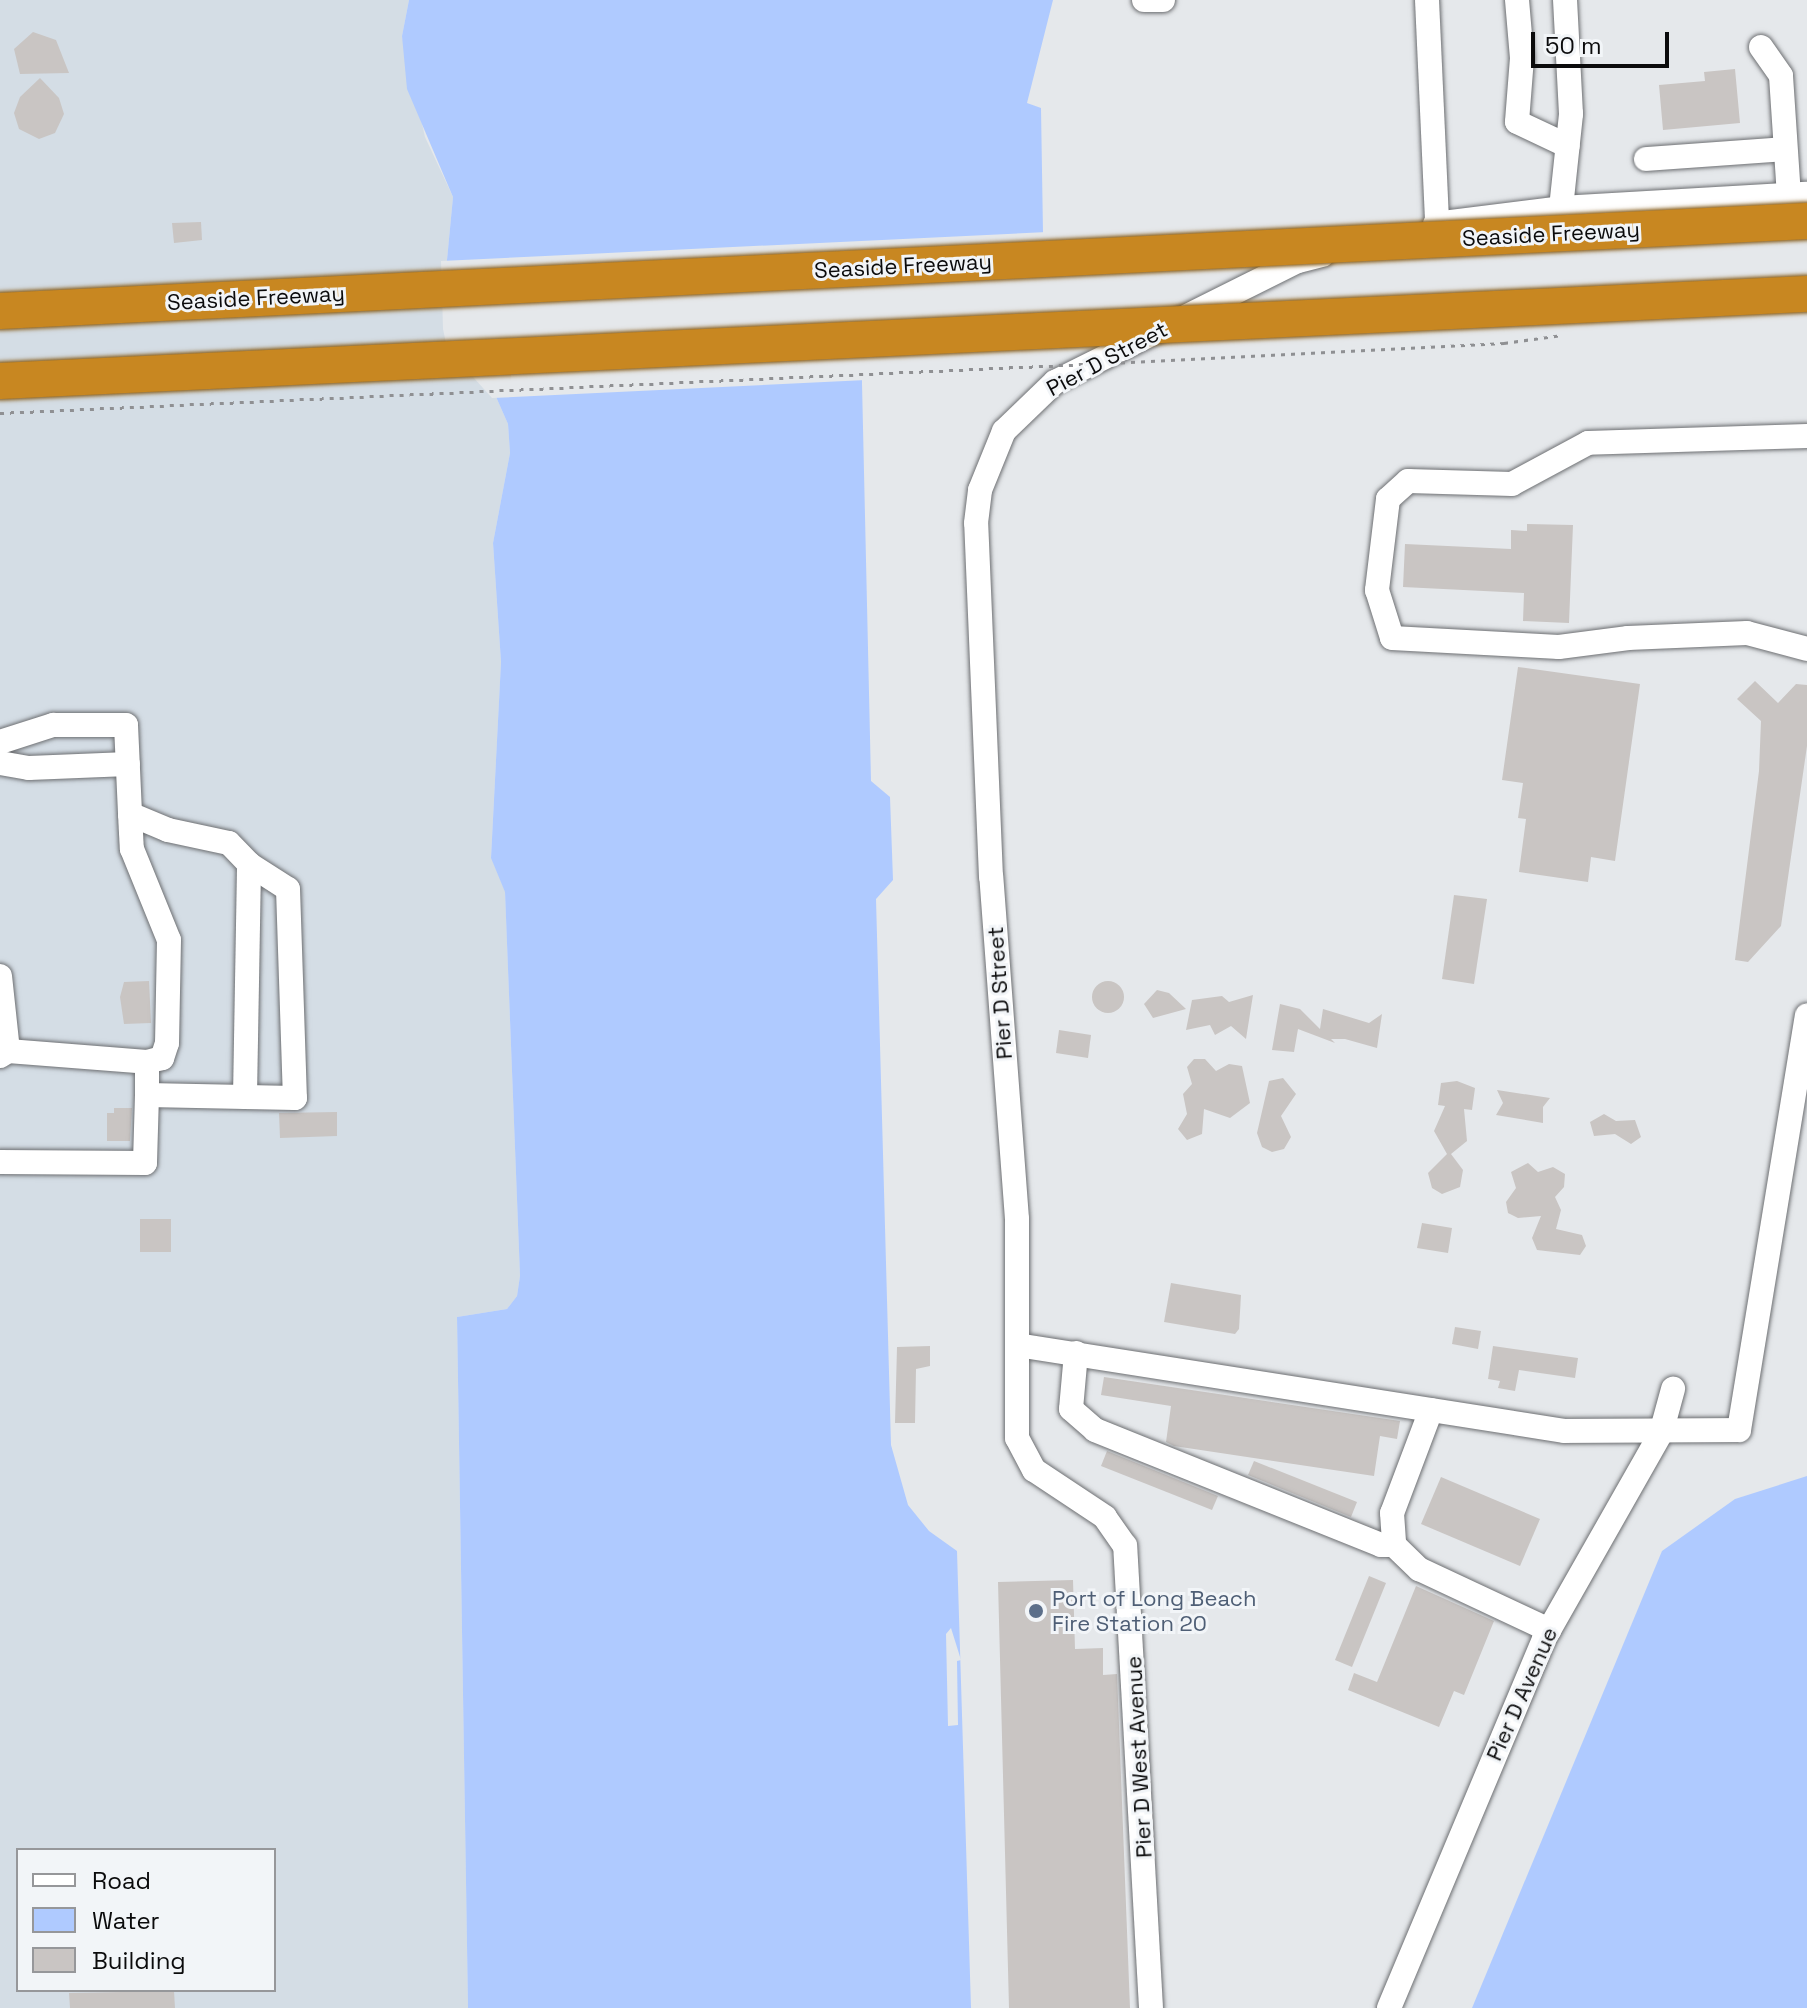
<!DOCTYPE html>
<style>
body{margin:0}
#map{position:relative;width:1807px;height:2008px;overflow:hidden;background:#e5e8eb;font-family:"Space Grotesk",sans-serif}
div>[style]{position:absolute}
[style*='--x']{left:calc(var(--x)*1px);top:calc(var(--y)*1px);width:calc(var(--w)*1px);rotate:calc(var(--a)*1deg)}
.built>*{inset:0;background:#d4dde5}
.water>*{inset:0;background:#afcaff}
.pier>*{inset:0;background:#e5e8eb}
.building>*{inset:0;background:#c9c5c3}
.round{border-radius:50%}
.roads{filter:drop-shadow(0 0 2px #6d6f72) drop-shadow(0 0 2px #6d6f72)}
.minor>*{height:24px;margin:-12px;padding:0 12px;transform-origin:12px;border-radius:12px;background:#fff}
.path-bridge>*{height:3px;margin-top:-1.5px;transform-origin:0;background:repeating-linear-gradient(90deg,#8f9093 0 4px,transparent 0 10px)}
.bridges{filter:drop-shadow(0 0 2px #865c1a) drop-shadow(0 0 2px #865c1a)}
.highway-bridge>*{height:36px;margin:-18px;padding:0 18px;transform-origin:18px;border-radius:18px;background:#c88721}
.dots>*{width:22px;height:22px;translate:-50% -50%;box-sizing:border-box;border:4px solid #f2f5f8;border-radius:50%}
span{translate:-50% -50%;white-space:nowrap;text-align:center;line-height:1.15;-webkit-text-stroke:6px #f2f5f8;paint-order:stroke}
.street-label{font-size:22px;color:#0b0b0c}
.service-label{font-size:22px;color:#4e5e75}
.left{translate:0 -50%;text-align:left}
.legend{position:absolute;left:16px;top:1848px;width:260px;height:144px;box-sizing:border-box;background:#f2f5f8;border:2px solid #96979a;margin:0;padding:10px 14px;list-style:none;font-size:24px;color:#0b0b0c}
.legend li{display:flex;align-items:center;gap:16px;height:40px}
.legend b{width:40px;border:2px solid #96979a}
.scale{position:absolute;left:1531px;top:32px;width:138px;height:36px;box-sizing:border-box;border:4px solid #0b0b0c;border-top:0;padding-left:10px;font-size:24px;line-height:28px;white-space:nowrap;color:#0b0b0c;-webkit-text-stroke:6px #f2f5f8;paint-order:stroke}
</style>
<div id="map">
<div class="built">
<div style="clip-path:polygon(evenodd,0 0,409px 0,402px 36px,425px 137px,453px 197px,445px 281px,508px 424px,510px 453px,493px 543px,501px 662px,491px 857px,505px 891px,520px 1276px,517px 1296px,507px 1309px,457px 1317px,468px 2008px,0 2008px,0 0,18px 1850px,274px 1850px,274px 1990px,18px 1990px,18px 1850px)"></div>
</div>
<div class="water">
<div style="clip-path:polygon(409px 0,1053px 0,1027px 103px,1041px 108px,1043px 233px,904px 293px,890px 306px,862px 368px,862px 383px,871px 781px,890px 797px,893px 880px,876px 899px,891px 1445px,908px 1505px,929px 1531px,957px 1551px,971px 2008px,468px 2008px,457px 1317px,507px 1309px,517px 1296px,520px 1276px,505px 892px,491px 858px,501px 662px,493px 543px,510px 453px,508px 424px,445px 281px,453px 197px,407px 89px,402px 36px)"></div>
<div style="clip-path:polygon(1807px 1476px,1807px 2008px,1472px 2008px,1662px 1551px,1735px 1499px)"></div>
</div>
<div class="pier">
<div style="clip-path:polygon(1047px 232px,1027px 259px,976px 273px,909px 302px,903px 299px,874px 340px,866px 380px,492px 398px,447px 348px,443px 329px,441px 261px)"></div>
<div style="clip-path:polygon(951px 1628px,961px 1660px,957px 1661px,958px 1725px,948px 1726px,946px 1634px)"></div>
</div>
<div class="building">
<div style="clip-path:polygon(33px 32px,56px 40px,69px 73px,20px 74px,14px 49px)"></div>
<div style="clip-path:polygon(1735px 69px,1740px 123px,1663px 130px,1659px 85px,1705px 81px,1704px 72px)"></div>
<div style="clip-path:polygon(40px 78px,59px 98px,64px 114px,55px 133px,39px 139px,19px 129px,14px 113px,20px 97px)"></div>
<div style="clip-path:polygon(201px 222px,202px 240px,174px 243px,172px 223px)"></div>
<div style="clip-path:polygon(1527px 524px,1573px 525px,1569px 623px,1523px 621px,1524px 593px,1403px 587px,1405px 544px,1511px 549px,1511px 530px,1527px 531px)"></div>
<div style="clip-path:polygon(1518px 667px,1640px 684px,1615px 861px,1591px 857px,1588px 882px,1519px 872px,1526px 819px,1518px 818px,1523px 783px,1502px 780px)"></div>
<div style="clip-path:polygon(1755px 681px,1778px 703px,1796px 684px,1807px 685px,1807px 746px,1781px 926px,1748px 962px,1735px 960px,1759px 771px,1761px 721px,1737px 699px)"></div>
<div style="clip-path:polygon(1454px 895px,1487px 899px,1474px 984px,1442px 979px)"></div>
<div style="clip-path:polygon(149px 981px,151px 1023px,124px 1024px,120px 997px,124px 982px)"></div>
<div class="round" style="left:1092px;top:981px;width:32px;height:32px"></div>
<div style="clip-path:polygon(1157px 990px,1169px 993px,1186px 1009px,1153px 1018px,1144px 1004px)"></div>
<div style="clip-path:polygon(1253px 995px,1246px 1039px,1231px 1026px,1215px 1035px,1210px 1025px,1186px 1030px,1192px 1000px,1222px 996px,1229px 1002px)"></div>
<div style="clip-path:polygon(1280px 1004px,1300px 1009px,1320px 1029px,1323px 1009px,1369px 1023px,1382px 1014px,1377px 1048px,1345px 1039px,1331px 1039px,1335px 1043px,1298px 1029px,1294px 1052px,1272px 1050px)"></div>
<div style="clip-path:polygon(1059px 1030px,1091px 1035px,1088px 1058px,1056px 1053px)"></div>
<div style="clip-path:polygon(1205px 1059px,1216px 1071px,1229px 1064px,1242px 1066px,1250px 1103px,1230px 1118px,1204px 1109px,1202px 1134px,1187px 1140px,1178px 1129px,1187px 1114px,1183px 1094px,1192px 1084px,1187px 1067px,1194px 1059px)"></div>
<div style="clip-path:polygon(1283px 1078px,1296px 1094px,1281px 1116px,1291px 1137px,1284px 1149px,1272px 1152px,1262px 1147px,1257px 1133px,1269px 1081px)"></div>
<div style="clip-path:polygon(1457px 1081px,1475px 1088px,1472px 1110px,1464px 1109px,1467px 1141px,1451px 1154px,1463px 1170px,1460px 1187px,1442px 1194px,1432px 1188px,1428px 1173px,1447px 1154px,1434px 1131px,1445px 1106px,1438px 1105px,1441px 1083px)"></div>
<div style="clip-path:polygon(1497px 1090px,1550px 1098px,1543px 1107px,1543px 1123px,1496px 1115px,1503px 1103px)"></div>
<div style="clip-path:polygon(114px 1108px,132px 1108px,130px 1141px,107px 1141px,107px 1113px,114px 1113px)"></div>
<div style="clip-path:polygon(337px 1112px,337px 1136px,280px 1138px,279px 1113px)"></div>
<div style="clip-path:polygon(1604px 1114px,1616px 1121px,1635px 1120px,1641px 1137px,1631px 1144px,1615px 1134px,1594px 1136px,1590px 1122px)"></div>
<div style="clip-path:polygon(1528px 1163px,1538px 1172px,1553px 1167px,1565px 1174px,1564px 1187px,1555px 1197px,1561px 1210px,1556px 1229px,1582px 1235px,1586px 1246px,1580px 1255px,1537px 1250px,1532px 1238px,1541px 1216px,1518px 1218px,1508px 1213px,1506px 1202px,1516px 1188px,1511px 1172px)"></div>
<div style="clip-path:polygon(140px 1219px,171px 1219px,171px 1252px,140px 1252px)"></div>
<div style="clip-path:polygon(1422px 1223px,1452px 1228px,1448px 1253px,1417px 1248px)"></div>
<div style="clip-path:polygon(1171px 1283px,1241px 1295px,1239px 1329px,1235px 1334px,1164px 1322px)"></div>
<div style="clip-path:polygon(1455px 1327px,1481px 1331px,1478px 1349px,1452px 1344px)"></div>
<div style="clip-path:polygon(930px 1346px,930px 1366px,916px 1369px,915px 1423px,895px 1423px,897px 1347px)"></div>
<div style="clip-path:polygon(1493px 1346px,1578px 1358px,1575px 1378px,1519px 1370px,1515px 1391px,1498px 1388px,1500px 1381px,1488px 1379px)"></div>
<div style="clip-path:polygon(1104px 1377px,1400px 1421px,1397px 1439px,1380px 1436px,1374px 1476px,1174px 1446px,1166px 1442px,1171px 1406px,1101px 1395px)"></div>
<div style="clip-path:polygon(1107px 1451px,1218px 1496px,1212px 1510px,1101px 1466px)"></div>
<div style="clip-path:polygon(1254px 1461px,1357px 1502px,1351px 1517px,1248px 1475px)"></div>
<div style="clip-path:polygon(1441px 1477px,1540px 1519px,1520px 1566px,1421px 1524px)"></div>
<div style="clip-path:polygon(1369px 1576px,1386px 1583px,1352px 1667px,1335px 1660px)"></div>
<div style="clip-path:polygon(1073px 1580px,1075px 1649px,1103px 1648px,1103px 1675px,1117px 1674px,1130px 2008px,1009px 2008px,998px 1582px)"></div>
<div style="clip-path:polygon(1416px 1586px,1494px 1621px,1464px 1695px,1454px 1691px,1439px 1727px,1348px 1690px,1354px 1673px,1377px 1682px)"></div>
<div style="clip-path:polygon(174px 1991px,175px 2008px,70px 2008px,69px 1993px)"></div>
</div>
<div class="roads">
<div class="minor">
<div style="--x:1144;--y:0;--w:19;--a:0"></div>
<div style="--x:1427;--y:0;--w:224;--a:87.4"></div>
<div style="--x:1517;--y:0;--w:58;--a:85.1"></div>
<div style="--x:1522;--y:58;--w:64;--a:94.5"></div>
<div style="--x:1517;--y:122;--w:56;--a:25.2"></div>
<div style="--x:1761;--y:47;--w:35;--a:55"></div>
<div style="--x:1781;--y:76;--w:120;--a:86.2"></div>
<div style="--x:1646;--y:159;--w:139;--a:-4.1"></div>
<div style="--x:1561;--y:208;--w:95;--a:-83.9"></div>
<div style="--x:1571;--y:114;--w:114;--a:-93"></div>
<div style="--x:1435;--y:224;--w:127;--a:-7.2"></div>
<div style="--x:1561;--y:208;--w:246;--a:-3.3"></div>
<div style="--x:1807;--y:436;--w:219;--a:178.2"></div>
<div style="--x:1588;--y:443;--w:86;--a:151.7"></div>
<div style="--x:1512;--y:484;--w:104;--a:-178.3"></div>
<div style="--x:1408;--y:481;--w:27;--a:138"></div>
<div style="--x:1388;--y:499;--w:92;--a:96.9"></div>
<div style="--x:1377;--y:590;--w:50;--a:72.6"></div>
<div style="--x:1392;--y:638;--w:167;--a:3.1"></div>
<div style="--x:1559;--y:647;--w:70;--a:-7.4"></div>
<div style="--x:1628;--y:638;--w:119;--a:-2.4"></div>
<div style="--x:1747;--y:633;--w:62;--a:14.9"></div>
<div style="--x:0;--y:742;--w:56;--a:-17.8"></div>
<div style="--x:53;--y:725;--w:73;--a:0"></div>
<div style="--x:126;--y:725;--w:89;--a:87.4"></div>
<div style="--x:130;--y:814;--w:41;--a:22.8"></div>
<div style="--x:168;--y:830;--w:62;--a:12"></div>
<div style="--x:229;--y:843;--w:29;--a:46"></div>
<div style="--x:249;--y:864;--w:46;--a:32.7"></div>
<div style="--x:288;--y:889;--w:209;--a:88.1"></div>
<div style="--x:295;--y:1098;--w:148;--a:-178.8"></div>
<div style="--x:147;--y:1095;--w:68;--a:91.7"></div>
<div style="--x:145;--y:1163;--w:145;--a:-179.6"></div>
<div style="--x:0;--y:763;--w:29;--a:10"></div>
<div style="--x:29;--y:768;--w:99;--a:-2.3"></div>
<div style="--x:130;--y:814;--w:35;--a:87"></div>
<div style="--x:132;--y:849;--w:98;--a:67.9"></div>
<div style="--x:169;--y:940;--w:103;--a:91.1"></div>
<div style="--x:167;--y:1043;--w:16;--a:108"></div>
<div style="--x:162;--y:1058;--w:16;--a:165"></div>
<div style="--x:147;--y:1062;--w:33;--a:90"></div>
<div style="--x:0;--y:976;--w:75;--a:83.9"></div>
<div style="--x:0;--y:1056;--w:9;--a:-32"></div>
<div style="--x:8;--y:1051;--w:139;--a:4.5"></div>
<div style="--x:245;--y:1097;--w:233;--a:-89"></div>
<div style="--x:1017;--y:1345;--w:555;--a:8.92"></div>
<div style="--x:1565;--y:1431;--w:174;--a:-0.3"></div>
<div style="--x:1739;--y:1430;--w:420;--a:-80.7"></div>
<div style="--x:1076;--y:1353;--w:56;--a:95.1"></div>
<div style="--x:1071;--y:1409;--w:32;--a:41"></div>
<div style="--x:1095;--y:1430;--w:308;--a:21.9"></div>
<div style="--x:1381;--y:1545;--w:13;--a:0"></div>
<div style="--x:1431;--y:1410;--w:110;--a:110.7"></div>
<div style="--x:1392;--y:1513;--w:32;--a:86"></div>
<div style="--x:1394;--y:1545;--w:35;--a:44"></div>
<div style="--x:1419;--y:1569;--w:144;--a:25.1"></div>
<div style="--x:1151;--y:2008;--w:463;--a:-93.2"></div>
<div style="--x:1125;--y:1546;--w:35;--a:-125"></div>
<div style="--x:1105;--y:1517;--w:85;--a:-146.5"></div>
<div style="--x:1034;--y:1470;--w:36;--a:-118"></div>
<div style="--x:1017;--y:1438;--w:219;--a:-90"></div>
<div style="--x:1017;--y:1219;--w:343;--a:-94.3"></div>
<div style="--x:991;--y:877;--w:354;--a:-92.4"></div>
<div style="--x:976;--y:523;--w:33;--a:-83"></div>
<div style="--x:980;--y:490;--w:64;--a:-67.9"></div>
<div style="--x:1004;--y:431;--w:71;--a:-43.9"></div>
<div style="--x:1055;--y:382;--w:271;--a:-26.5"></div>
<div style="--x:1298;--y:261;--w:25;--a:-14"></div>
<div style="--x:1389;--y:2008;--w:400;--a:-67.2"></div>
<div style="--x:1544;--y:1639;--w:237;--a:-60.4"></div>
<div style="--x:1661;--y:1433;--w:46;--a:-74.7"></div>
</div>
</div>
<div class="path-bridge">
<div style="--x:0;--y:413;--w:1112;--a:-2.58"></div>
<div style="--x:1111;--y:363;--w:394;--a:-2.9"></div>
<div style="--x:1504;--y:343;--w:59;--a:-7.9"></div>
</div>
<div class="bridges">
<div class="highway-bridge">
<div style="--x:0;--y:311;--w:1809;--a:-2.85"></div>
<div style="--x:0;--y:381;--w:1809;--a:-2.76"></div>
</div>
</div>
<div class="dots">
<div style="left:1036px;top:1611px;background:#5c6f8a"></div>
</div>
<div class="street-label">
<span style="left:1551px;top:234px;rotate:-3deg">Seaside Freeway</span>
<span style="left:903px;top:266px;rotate:-3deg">Seaside Freeway</span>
<span style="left:256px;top:298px;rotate:-3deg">Seaside Freeway</span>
<span style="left:1107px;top:359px;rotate:-28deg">Pier D Street</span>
<span style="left:1000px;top:993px;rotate:-94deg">Pier D Street</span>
<span style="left:1522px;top:1694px;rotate:-66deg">Pier D Avenue</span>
<span style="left:1139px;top:1757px;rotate:-93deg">Pier D West Avenue</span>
</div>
<div class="service-label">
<span class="left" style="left:1052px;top:1611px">Port of Long Beach<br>Fire Station 20</span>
</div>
<ul class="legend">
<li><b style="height:10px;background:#fff"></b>Road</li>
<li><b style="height:22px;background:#afcaff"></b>Water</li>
<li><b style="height:22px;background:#c9c5c3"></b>Building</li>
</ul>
<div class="scale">50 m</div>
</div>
